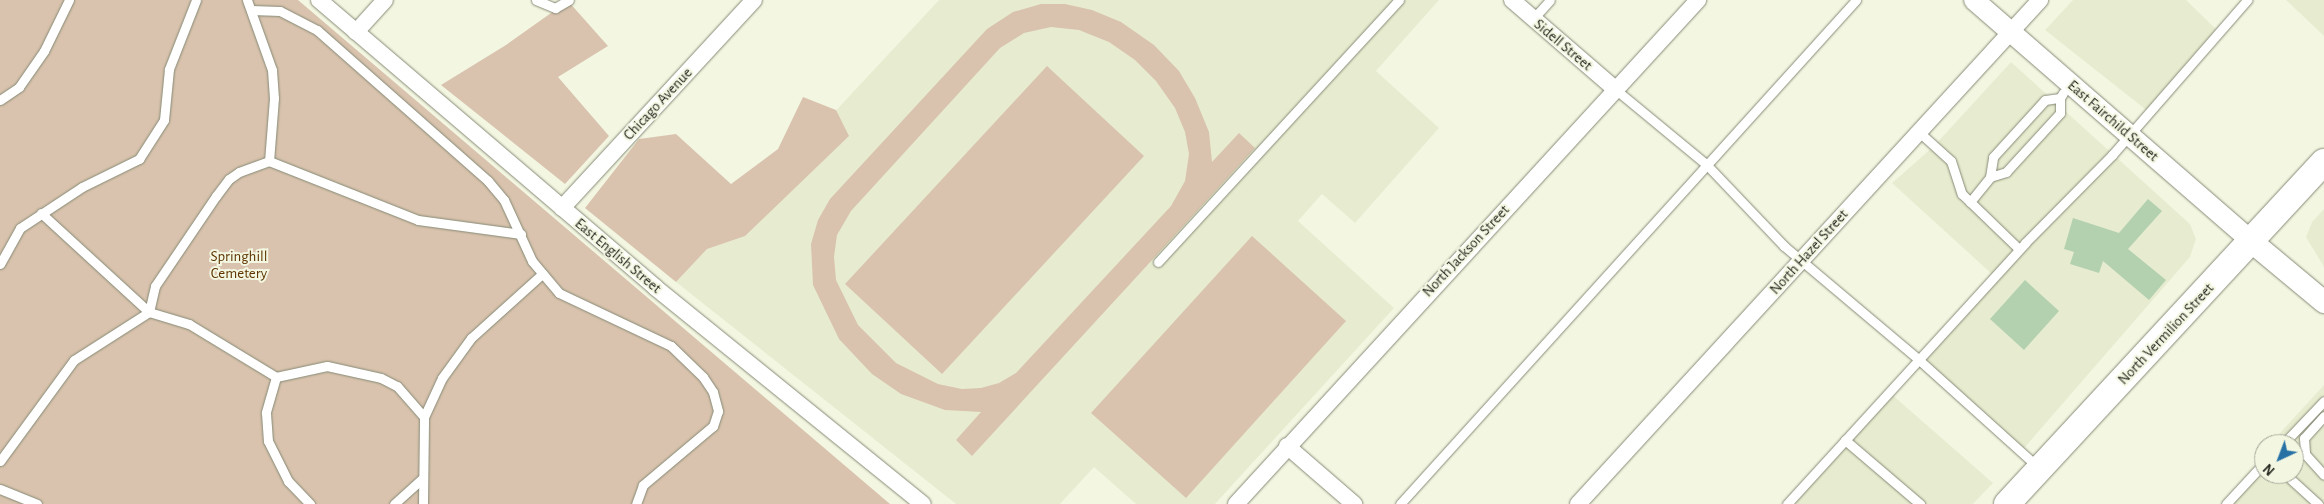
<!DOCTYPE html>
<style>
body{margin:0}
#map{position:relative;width:2324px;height:504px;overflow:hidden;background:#f3f7e2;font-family:"Alegreya Sans",sans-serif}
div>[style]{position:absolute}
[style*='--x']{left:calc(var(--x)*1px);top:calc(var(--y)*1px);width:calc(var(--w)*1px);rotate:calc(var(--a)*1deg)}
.built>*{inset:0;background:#e7ecd0}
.green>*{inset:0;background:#d9c3ae}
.building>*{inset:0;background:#b3d0af}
.roads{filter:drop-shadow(0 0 1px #868a76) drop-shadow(0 0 1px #868a76)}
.service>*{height:9px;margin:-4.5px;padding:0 4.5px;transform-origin:4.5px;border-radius:4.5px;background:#fff}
.minor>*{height:16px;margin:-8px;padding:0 8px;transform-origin:8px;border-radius:8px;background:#fff}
.tertiary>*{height:20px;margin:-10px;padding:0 10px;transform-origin:10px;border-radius:10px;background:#fff}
.secondary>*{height:22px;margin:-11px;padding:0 11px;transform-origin:11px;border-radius:11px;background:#fff}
.primary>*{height:26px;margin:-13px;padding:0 13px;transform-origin:13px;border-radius:13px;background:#fff}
span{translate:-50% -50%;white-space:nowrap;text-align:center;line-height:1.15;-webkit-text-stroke:4px #f3f7e2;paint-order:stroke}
.street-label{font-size:15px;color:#24261e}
.park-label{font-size:15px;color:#5e3500}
.north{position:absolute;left:2254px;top:434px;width:50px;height:50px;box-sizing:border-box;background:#f3f7e2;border:1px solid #a0a394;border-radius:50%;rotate:223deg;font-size:14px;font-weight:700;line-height:20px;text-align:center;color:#24261e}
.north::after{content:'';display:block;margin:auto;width:18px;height:22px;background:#2871a5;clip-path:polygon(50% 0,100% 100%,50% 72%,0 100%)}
</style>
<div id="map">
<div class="built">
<div style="clip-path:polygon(939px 0,1439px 0,1376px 71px,1439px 128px,1355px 223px,1322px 194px,1298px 221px,1394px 308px,1215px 504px,1136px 504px,1094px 467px,1060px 504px,956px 504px,676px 282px)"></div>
<div style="clip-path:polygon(2073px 0,2186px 0,2219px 32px,2150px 113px,2045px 30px)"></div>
<div style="clip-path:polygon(2286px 0,2324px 0,2324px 36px)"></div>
<div style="clip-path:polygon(2011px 62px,2190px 224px,2196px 239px,2190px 257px,2019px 454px,1914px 363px,1994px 276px,1892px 183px,1934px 146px)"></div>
<div style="clip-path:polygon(2324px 209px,2324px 267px,2306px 237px,2312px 222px)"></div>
<div style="clip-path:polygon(2324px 385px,2324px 504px,2226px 504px,2259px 466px,2264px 451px,2264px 474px,2294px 474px,2294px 444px,2270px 444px)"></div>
<div style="clip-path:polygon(1889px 392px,1993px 483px,1973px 504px,1787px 504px)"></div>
</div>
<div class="green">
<div style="clip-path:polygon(0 0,298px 0,890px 504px,0 504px)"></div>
<div style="clip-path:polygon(568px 1px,608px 46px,558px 77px,609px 136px,565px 184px,441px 85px,506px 45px)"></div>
<div style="clip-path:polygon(evenodd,1041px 4px,1065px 4px,1092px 10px,1121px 22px,1154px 45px,1179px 71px,1195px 98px,1209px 132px,1212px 162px,1239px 133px,1255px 148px,972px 456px,956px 440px,981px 412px,945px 410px,901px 394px,872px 374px,839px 339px,813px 285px,811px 244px,818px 220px,830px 199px,987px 29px,1013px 12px,1041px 4px,1051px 27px,1079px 30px,1109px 42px,1135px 60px,1156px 81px,1175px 108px,1185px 132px,1189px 154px,1185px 181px,1171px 206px,1016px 373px,999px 383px,981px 388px,962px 389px,938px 384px,896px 363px,858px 325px,836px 280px,834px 257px,837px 235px,851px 211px,1000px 48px,1024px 33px,1051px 27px)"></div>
<div style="clip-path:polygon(1047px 66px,1144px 156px,942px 374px,845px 284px)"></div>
<div style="clip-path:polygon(803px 97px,836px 110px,849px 136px,745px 236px,707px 249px,676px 282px,585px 208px,639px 139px,676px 134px,731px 184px,778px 149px)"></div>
<div style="clip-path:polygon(1252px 236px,1346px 321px,1186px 498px,1091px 413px)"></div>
</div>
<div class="building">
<div style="clip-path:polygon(2148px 199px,2162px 211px,2128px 249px,2166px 280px,2149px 300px,2103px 261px,2099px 273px,2070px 264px,2074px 252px,2064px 249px,2073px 218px,2119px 233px)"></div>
<div style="clip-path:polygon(2025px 280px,2059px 311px,2024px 350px,1990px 319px)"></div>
</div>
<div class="roads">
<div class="service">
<div style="--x:247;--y:0;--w:74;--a:70.3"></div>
<div style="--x:272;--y:70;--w:28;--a:86"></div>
<div style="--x:274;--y:98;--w:63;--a:94.5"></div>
<div style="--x:536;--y:0;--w:21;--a:23"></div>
<div style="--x:555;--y:8;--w:16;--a:-30"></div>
<div style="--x:251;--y:10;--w:29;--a:2"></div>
<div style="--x:280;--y:11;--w:42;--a:27.2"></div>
<div style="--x:317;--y:30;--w:228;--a:41.4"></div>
<div style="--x:488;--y:181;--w:25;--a:50"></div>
<div style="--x:504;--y:200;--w:67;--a:65.3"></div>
<div style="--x:532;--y:261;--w:42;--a:49.8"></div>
<div style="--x:559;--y:293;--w:124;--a:25.3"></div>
<div style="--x:671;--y:346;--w:45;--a:44.1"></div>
<div style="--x:703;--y:377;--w:18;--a:56"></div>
<div style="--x:713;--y:392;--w:20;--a:75"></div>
<div style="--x:718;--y:411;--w:16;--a:108"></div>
<div style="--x:713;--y:426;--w:92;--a:139.9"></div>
<div style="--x:643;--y:485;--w:20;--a:110"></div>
<div style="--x:1533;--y:19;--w:25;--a:-48"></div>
<div style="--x:1615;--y:89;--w:118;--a:39.5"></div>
<div style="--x:1706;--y:164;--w:113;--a:46.4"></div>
<div style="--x:1784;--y:246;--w:175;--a:40.1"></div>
<div style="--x:1918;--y:359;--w:161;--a:42"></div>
<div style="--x:0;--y:100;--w:23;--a:-34"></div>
<div style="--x:19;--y:87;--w:44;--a:-55.2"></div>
<div style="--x:44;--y:51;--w:57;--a:-63.9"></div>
<div style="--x:1919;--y:132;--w:43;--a:42.2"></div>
<div style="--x:1951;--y:161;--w:35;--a:72"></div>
<div style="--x:1962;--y:194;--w:79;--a:44"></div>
<div style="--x:1990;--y:177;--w:17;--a:-17"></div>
<div style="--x:2006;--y:172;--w:80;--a:-47.5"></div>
<div style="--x:2060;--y:113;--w:15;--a:-90"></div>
<div style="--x:2060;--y:98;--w:6;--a:-59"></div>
<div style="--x:1970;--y:202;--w:32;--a:-51"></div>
<div style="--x:1990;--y:177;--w:20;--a:-81"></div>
<div style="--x:1993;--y:157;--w:77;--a:-47.6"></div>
<div style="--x:2045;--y:100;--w:15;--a:-8"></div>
<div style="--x:41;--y:213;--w:147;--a:42.5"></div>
<div style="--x:149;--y:312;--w:42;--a:16.7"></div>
<div style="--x:189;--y:324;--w:102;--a:31.3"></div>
<div style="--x:276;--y:377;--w:52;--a:-12.2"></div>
<div style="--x:327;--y:366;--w:55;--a:12.5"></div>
<div style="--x:381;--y:378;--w:18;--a:27"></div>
<div style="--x:397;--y:386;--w:41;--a:48.9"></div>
<div style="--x:1158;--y:262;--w:356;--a:-47.4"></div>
<div style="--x:0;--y:264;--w:41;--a:-60.9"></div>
<div style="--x:20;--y:228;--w:74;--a:-33.5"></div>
<div style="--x:82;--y:187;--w:64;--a:-26.2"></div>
<div style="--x:139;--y:159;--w:46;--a:-57.3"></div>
<div style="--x:164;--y:120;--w:51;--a:-84.4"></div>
<div style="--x:169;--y:69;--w:74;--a:-68.6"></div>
<div style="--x:276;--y:377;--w:37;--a:106"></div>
<div style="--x:266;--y:413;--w:28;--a:86"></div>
<div style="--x:268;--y:441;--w:45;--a:63.4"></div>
<div style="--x:288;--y:481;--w:32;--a:46"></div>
<div style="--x:2324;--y:416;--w:30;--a:132"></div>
<div style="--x:2304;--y:438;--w:16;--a:86"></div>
<div style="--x:2305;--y:454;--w:28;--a:48"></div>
<div style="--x:1845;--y:440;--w:99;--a:40.5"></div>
<div style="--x:2283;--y:444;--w:59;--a:-46.4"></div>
<div style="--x:0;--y:461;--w:125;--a:-53.8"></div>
<div style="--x:74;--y:360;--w:89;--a:-32.6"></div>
<div style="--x:149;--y:312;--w:27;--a:-77"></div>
<div style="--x:155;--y:286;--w:109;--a:-55.9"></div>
<div style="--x:216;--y:196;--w:21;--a:-53"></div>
<div style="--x:229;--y:179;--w:12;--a:-35"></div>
<div style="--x:239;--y:172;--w:32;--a:-20"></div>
<div style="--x:269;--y:161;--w:160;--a:21.6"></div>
<div style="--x:418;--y:220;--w:104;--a:7.7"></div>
<div style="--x:2285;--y:474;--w:45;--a:42.3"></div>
<div style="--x:0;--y:489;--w:40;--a:22"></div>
<div style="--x:394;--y:504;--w:39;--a:-42"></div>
<div style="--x:423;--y:504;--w:87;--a:-89.3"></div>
<div style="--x:424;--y:417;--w:43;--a:-65.2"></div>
<div style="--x:442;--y:378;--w:49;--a:-54.1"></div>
<div style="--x:471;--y:338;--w:96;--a:-42"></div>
<div style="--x:1400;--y:504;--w:680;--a:-47.86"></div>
<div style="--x:1787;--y:504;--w:353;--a:-47.6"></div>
<div style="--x:2025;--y:243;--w:124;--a:-45.3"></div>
<div style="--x:2112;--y:155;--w:206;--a:-48.9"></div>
<div style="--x:2226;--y:504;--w:56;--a:-47.2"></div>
</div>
<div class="minor">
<div style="--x:319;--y:0;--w:443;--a:40.5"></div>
<div style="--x:656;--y:288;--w:343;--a:39"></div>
<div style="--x:1512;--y:0;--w:136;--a:40.8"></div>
<div style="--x:356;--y:32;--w:43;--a:-47.8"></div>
<div style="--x:562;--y:208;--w:283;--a:-47.3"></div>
<div style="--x:1287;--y:446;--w:89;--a:40.9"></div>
<div style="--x:1236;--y:504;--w:684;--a:-47.49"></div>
<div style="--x:1578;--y:504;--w:684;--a:-47.49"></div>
</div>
<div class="tertiary">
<div style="--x:1974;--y:0;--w:369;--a:41"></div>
</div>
<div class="secondary">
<div style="--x:2252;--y:242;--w:94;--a:39.8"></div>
</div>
<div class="primary">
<div style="--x:2007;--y:504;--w:466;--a:-47.2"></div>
</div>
</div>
<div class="street-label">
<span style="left:1563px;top:45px;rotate:40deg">Sidell Street</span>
<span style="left:658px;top:104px;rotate:-47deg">Chicago Avenue</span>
<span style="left:2113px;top:121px;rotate:41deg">East Fairchild Street</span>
<span style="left:1466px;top:251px;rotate:-47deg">North Jackson Street</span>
<span style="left:1809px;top:252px;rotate:-48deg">North Hazel Street</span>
<span style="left:618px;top:256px;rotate:40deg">East English Street</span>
<span style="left:2166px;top:334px;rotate:-47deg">North Vermilion Street</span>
</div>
<div class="park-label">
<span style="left:239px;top:265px">Springhill<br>Cemetery</span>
</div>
<div class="north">N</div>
</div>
